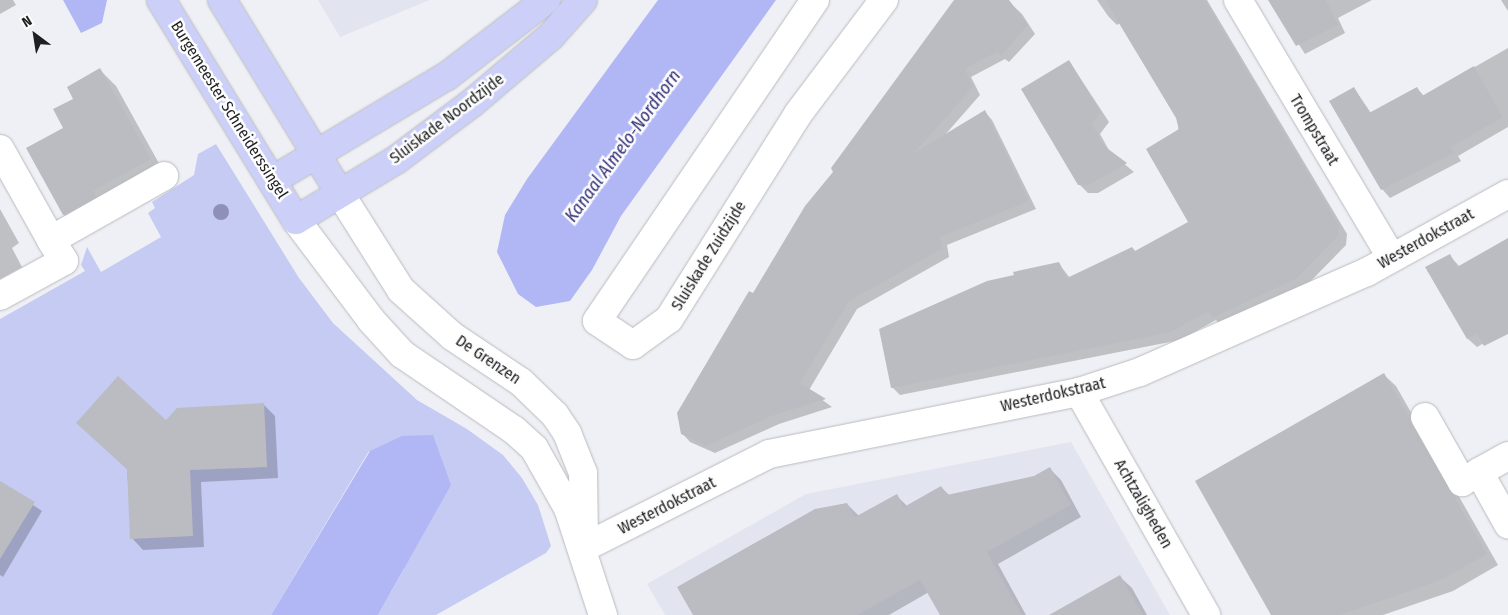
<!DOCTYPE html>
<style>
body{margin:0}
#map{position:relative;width:1508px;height:615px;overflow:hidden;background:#eff0f5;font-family:"Fira Sans Condensed",sans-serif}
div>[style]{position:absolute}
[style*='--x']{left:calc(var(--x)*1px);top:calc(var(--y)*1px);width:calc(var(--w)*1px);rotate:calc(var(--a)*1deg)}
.built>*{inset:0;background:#e2e4f0}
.green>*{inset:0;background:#c6cbf3}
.water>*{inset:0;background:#b1b7f5}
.shadow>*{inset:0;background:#0003}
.building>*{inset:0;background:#bbbcc1}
.roads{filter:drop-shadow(0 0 1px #b9babe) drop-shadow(0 0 1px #b9babe)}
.minor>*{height:28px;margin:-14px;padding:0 14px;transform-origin:14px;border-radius:14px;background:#fff}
.major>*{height:28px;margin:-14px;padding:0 14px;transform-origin:14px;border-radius:14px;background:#ccd0f9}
.trees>*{width:16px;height:16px;margin:-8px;border-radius:50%;background:#8f90ba}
span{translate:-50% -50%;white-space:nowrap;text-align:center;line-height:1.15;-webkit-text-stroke:5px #fdfdfe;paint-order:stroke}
.street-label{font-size:16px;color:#1e1f20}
.water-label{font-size:18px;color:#312f76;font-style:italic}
.north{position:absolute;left:10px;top:10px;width:50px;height:50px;-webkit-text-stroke:4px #fdfdfe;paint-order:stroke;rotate:329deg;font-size:14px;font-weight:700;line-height:20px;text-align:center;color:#1e1f20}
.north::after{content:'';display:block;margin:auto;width:18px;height:22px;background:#1e1f20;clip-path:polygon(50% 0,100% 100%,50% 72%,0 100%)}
</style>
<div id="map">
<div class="built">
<div style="clip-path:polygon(318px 0,430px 0,340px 37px)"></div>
<div style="clip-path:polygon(1071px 442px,1170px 615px,665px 615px,647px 584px,806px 494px)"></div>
</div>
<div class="green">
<div style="clip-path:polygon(216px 144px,299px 278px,333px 323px,417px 400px,467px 429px,503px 455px,522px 478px,538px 505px,551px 546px,546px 553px,436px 615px,378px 615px,404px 569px,369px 451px,271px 615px,0 615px,0 319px,85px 271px,81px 265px,87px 247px,101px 272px,161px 237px,148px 213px,155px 208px,152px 202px,194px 175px,198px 154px)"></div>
</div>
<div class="water">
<div style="clip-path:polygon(63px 0,107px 0,102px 23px,81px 33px)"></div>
<div style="clip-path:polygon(658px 0,776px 0,621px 216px,592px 270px,570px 301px,536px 307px,518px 294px,497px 252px,505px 215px,527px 179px)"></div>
<div style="clip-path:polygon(433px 435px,451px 485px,378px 615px,271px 615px,370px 451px,402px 436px)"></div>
</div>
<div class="shadow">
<div style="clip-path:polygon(0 0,13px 0,16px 5px,0 14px)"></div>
<div style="clip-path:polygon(957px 0,1007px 0,1022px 14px,1035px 34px,1009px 62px,1005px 59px,971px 77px,980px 95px,944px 136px,985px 112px,992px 120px,1036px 209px,947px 245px,949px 257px,857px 309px,809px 390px,832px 407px,779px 424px,715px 453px,690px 442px,682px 433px,753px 294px)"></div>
<div style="clip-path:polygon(1097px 0,1207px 0,1347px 234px,1346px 245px,1305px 287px,1221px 326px,1216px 320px,1180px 340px,900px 395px,892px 387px,1059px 264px,1070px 278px,1132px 248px,1136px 252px,1190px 223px,1177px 118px,1120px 23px,1117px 25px,1108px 16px)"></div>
<div style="clip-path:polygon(1270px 0,1372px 0,1338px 18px,1345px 33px,1305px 54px)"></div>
<div style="clip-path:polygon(1501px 0,1508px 0,1508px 11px)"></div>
<div style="clip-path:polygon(1508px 48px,1508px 127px,1458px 156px,1461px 161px,1390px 198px,1382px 189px,1354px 88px,1371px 113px,1417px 88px,1424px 96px)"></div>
<div style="clip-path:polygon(1069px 61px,1109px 122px,1100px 134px,1110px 152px,1134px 172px,1098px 193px,1088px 193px,1079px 184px)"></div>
<div style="clip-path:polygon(100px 70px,116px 86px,166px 176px,80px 231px,64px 215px,27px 149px,65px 128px)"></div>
<div style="clip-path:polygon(0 209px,19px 243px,12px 248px,22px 267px,0 279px)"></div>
<div style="clip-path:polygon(1508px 239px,1508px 302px,1495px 337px,1477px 347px,1468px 339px,1427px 267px,1450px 256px,1460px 267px)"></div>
<div style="clip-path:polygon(1384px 375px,1396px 386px,1498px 565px,1453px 591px,1383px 615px,1272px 615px)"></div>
<div style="clip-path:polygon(263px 404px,275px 416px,278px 478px,201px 482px,204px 547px,143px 550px,132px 538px,127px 469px,89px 434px)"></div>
<div style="clip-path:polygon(1050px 469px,1061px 480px,1081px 517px,998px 564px,1026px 615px,942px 615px,929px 592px,889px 615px,694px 615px,847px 504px,859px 516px,896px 495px,907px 506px,941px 487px,950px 496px,1034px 478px)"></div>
<div style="clip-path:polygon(0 483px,42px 511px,3px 577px,0 575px)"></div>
<div style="clip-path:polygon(1120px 577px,1132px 588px,1147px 615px,1052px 615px)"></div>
</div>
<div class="building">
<div style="clip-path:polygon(954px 0,1009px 0,1028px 25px,1001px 56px,998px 51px,965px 69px,973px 87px,914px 153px,985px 110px,1029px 201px,940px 237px,942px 249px,849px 301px,800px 383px,826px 399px,771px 416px,706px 446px,681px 434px,677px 413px,749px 291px,753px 293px,805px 206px,833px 172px,831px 168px)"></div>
<div style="clip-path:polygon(1105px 0,1205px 0,1339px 225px,1338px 236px,1296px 279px,1212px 318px,1208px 311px,1171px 332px,891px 388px,879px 329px,987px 281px,1014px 275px,1013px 272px,1059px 262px,1067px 278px,1132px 247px,1135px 251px,1188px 222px,1146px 149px,1179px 129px,1176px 118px)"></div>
<div style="clip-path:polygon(1268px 0,1326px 0,1338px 25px,1296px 46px)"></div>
<div style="clip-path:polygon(1069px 60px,1101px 113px,1092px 124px,1104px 146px,1127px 163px,1089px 185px,1078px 185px,1021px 89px)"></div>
<div style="clip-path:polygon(1474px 66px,1503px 117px,1451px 147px,1454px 153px,1381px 190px,1329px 101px,1354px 87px,1369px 113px,1417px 87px,1422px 96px)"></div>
<div style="clip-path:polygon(100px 68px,151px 159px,93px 191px,96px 197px,63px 215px,26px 148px,63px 128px,53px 109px,73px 99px,67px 87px)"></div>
<div style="clip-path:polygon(1508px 238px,1508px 334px,1484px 346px,1477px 334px,1467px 339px,1425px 267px,1450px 254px,1457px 267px)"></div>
<div style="clip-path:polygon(1384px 373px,1487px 554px,1441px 580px,1340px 615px,1271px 615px,1195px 481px)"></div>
<div style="clip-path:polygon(118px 376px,166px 420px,177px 408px,264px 403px,267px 467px,190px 470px,193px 536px,130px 539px,127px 469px,76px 423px)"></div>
<div style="clip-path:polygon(1050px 467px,1071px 505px,987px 552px,1022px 615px,940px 615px,920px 580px,857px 615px,693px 615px,677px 587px,815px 509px,847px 503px,855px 517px,897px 494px,904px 507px,941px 486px,947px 495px,1034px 476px)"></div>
<div style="clip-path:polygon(0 481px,35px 502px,0 559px)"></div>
<div style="clip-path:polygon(1120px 575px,1143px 615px,1049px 615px)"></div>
</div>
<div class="roads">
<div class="minor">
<div style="--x:815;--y:0;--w:388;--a:124.2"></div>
<div style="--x:597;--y:321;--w:43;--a:33.7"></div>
<div style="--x:633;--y:345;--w:44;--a:-35.8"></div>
<div style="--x:669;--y:319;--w:242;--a:-57.8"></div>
<div style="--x:798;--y:114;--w:143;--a:-53"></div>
<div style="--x:1238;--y:0;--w:300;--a:59.2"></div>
<div style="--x:0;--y:149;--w:104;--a:60.7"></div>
<div style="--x:339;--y:192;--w:116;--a:57.7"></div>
<div style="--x:401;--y:290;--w:69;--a:42"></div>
<div style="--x:452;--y:336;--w:83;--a:33.7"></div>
<div style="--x:521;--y:382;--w:47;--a:44.1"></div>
<div style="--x:555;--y:415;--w:22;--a:56"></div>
<div style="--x:567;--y:433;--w:43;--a:68.2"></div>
<div style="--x:583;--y:473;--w:64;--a:89.1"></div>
<div style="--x:296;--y:220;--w:125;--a:53.1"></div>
<div style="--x:371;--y:320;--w:46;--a:47.6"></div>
<div style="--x:402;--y:354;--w:135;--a:34.2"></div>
<div style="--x:514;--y:430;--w:27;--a:42"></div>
<div style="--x:534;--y:448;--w:69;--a:60.5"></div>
<div style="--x:568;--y:508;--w:113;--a:71.9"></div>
<div style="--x:0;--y:296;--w:73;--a:-28.7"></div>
<div style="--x:64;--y:261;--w:25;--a:-122"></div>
<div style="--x:51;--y:240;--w:130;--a:-29.5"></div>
<div style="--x:1079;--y:392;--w:257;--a:60.3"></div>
<div style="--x:1425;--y:417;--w:75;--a:60.4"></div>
<div style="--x:1462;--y:482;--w:20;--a:-30"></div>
<div style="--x:1508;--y:456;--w:33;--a:151"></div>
<div style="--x:1479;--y:472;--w:60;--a:60.9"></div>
<div style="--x:583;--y:548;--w:208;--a:-26.8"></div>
<div style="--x:769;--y:454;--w:316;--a:-11.3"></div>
<div style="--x:1079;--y:392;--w:64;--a:-18.2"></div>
<div style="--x:1140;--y:372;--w:248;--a:-23.8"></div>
<div style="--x:1367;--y:272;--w:161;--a:-29"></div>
</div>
<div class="major">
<div style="--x:161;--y:0;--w:258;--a:58.5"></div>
<div style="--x:296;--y:220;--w:117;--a:-31"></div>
<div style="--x:396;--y:160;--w:95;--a:-36.9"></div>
<div style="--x:472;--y:103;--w:104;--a:-40.3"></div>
<div style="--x:551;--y:36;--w:48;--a:-48.4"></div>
<div style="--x:222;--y:0;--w:225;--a:58.6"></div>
<div style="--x:273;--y:180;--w:203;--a:-30.9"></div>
<div style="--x:447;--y:76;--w:125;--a:-37.5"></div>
</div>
</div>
<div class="trees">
<div style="left:221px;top:212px"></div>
</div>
<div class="street-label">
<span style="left:229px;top:110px;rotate:58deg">Burgemeester Schneiderssingel</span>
<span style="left:447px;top:119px;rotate:-37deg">Sluiskade Noordzijde</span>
<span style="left:1314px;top:130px;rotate:59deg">Trompstraat</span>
<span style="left:1426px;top:239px;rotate:-29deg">Westerdokstraat</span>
<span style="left:709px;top:256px;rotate:-58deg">Sluiskade Zuidzijde</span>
<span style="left:488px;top:360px;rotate:34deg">De Grenzen</span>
<span style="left:1053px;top:395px;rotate:-13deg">Westerdokstraat</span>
<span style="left:1143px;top:504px;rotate:60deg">Achtzaligheden</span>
<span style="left:667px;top:506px;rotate:-27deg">Westerdokstraat</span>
</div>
<div class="water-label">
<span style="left:623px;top:146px;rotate:-54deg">Kanaal Almelo-Nordhorn</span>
</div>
<div class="north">N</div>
</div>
